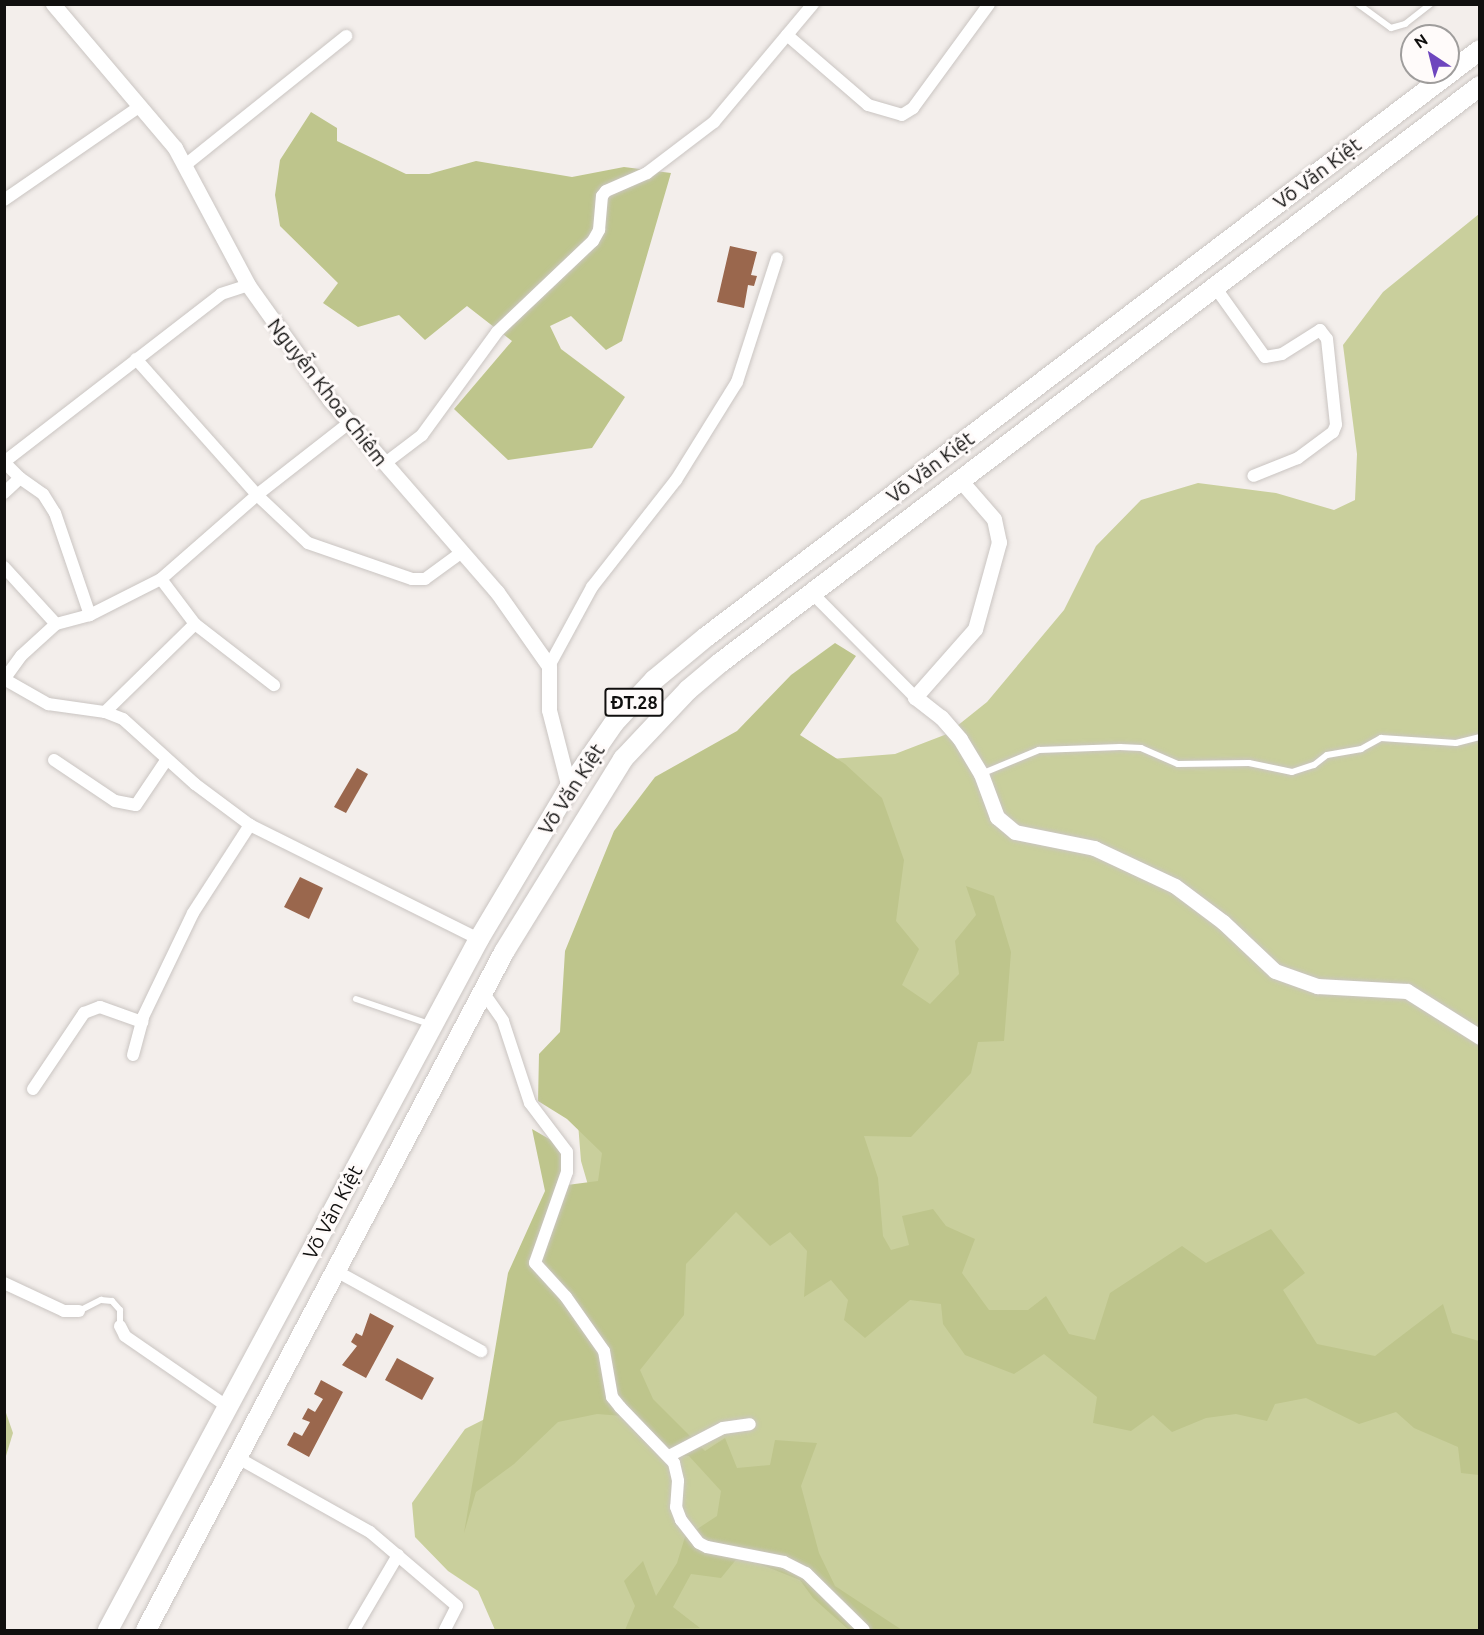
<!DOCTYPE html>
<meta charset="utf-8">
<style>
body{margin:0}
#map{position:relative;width:1484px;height:1635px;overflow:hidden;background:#f3eeeb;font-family:Ubuntu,sans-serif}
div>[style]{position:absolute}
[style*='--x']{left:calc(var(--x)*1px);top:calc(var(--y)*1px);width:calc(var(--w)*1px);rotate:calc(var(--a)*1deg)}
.green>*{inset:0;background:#c9cf9c}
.forest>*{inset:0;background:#bec58c}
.building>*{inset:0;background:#9a674d}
.roads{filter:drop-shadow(0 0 2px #cac5c2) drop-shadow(0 0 2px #cac5c2)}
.service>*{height:6px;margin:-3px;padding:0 3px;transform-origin:3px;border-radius:3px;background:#fff}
.minor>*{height:12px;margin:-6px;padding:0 6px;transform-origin:6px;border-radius:6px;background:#fff}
.tertiary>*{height:15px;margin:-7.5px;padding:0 7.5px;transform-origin:7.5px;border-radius:7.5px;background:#fff}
.primary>*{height:20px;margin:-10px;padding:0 10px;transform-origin:10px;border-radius:10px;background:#fff}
span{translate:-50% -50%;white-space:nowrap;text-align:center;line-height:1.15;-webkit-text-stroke:6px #fffbfa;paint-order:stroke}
.shield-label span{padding:2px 4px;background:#fffbfa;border:2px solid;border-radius:4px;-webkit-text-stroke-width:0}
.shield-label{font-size:18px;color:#100f0e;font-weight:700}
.street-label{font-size:20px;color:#100f0e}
.frame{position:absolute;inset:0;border:6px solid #100f0e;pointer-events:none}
.north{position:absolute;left:1400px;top:24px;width:60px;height:60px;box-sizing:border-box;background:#fffbfa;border:2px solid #9f9d9c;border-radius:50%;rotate:325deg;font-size:16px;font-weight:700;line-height:24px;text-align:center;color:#100f0e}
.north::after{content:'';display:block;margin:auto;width:21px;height:27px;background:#6e46be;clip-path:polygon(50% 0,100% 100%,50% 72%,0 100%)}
</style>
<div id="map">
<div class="green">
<div style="clip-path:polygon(1479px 214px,1479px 1630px,495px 1630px,478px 1591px,448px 1571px,415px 1537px,412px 1503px,465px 1429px,534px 1394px,595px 1209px,581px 1161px,576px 1098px,831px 759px,895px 754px,947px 734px,987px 702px,1064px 610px,1096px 546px,1141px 500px,1198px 483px,1276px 493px,1334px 510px,1355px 500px,1357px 454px,1343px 345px,1383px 292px)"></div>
<div style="clip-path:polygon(5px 1410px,13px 1433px,5px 1459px,4px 1410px)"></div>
</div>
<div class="forest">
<div style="clip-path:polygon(311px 112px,337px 128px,337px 141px,406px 174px,429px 174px,476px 161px,572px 177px,624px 167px,671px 173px,622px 341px,606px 350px,571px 316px,550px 326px,561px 349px,625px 397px,592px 448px,508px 460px,454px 409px,512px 341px,467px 306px,425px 340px,399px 315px,358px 327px,323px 303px,338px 283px,280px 226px,275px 195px,280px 160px)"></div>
<div style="clip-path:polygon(835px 643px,856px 656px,800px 735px,845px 764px,882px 798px,904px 860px,896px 921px,919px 949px,902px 985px,930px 1004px,959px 974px,955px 941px,976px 915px,966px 886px,994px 896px,1011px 952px,1004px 1041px,978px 1042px,971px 1073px,911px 1137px,864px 1136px,878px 1178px,883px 1236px,891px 1250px,909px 1245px,902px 1216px,933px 1209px,946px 1226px,975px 1239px,962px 1273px,989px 1310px,1028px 1310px,1046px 1296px,1069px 1334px,1095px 1340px,1110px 1293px,1182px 1246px,1206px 1263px,1271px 1229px,1305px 1273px,1283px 1290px,1317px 1344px,1375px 1356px,1443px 1304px,1452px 1333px,1479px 1341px,1479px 1475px,1461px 1473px,1458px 1447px,1414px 1428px,1396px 1412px,1359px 1424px,1306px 1398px,1275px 1404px,1267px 1421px,1236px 1414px,1206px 1418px,1172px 1432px,1153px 1415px,1131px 1431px,1093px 1423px,1097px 1397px,1044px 1354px,1014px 1374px,965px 1355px,943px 1324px,941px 1304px,910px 1300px,865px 1338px,844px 1320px,848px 1300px,831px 1280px,804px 1297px,807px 1251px,790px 1232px,770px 1246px,736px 1212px,686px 1264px,684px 1315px,640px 1370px,653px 1399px,705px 1451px,725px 1438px,737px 1468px,770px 1465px,775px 1440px,817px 1443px,801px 1486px,819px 1553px,835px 1586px,902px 1630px,849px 1630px,813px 1598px,800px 1580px,739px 1556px,721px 1578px,691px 1574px,673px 1607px,700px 1628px,625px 1630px,635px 1606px,624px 1581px,643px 1561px,656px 1596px,677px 1563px,685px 1537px,717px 1516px,721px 1491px,689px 1456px,664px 1454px,623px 1416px,597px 1414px,558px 1422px,514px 1464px,476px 1492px,464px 1533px,508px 1273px,545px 1191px,532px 1129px,551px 1140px,569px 1164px,567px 1185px,598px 1181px,602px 1153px,567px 1119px,538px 1101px,539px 1054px,560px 1032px,565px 951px,614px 831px,655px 777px,737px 731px,791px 675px)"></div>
</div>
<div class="building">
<div style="clip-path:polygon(730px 246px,757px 252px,751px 275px,757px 276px,754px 286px,748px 285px,744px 308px,717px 302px)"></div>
<div style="clip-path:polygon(357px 768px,368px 774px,346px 813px,334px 807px)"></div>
<div style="clip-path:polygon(300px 877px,323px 888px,309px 919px,284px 907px)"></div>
<div style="clip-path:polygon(370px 1313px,394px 1326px,366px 1378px,342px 1365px,357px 1346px,351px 1342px,356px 1333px,362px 1336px)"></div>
<div style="clip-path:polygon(397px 1358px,434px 1378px,422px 1400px,385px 1380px)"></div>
<div style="clip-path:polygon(321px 1380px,343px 1392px,309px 1457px,287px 1445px,294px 1432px,302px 1436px,310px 1422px,302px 1419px,308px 1408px,315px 1412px,323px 1399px,314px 1394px)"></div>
</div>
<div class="roads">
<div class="service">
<div style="--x:1358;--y:4;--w:41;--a:36"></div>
<div style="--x:1391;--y:28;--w:15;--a:-16"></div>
<div style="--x:1405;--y:24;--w:33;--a:-38"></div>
<div style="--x:981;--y:774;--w:63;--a:-22.5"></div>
<div style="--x:1039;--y:750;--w:81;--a:-2.1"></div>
<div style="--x:1120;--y:747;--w:21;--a:3"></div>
<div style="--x:1141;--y:748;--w:40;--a:23.4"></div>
<div style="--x:1178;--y:764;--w:71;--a:-0.8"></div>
<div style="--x:1249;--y:763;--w:44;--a:11.8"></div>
<div style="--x:1292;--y:772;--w:23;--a:-18"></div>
<div style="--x:1314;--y:765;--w:16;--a:-38"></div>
<div style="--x:1327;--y:755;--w:35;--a:-10"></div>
<div style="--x:1361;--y:749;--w:23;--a:-29"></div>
<div style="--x:1381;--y:738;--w:75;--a:3.8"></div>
<div style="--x:1456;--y:743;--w:25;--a:-14"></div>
<div style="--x:356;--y:999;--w:77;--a:18.9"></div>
<div style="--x:79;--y:1311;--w:25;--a:-27"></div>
<div style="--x:101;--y:1300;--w:11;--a:5"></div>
<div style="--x:112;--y:1301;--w:12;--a:48"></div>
<div style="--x:120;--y:1310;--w:16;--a:90"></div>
</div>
<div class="minor">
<div style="--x:787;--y:35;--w:107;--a:40.8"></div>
<div style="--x:868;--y:105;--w:35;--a:16"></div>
<div style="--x:902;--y:115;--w:13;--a:-32"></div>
<div style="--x:913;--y:108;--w:129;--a:-53.8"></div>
<div style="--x:184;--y:166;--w:208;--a:-38.7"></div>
<div style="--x:4;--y:200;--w:164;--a:-34.6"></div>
<div style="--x:1215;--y:287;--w:86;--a:54.5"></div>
<div style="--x:1265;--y:357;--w:17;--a:-10"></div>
<div style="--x:1282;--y:354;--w:45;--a:-32.3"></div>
<div style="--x:1320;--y:330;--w:11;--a:52"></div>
<div style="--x:1327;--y:339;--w:86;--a:84"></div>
<div style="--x:1336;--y:425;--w:8;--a:113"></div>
<div style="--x:1333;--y:432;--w:44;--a:143.4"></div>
<div style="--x:1298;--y:458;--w:48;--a:158.2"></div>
<div style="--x:136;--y:359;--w:182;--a:48.3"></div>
<div style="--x:257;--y:495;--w:70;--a:43.3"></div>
<div style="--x:308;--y:543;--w:110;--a:19.1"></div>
<div style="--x:412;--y:579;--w:13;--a:0"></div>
<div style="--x:425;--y:579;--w:46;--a:-36.1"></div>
<div style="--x:349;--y:423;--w:117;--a:142"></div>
<div style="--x:257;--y:495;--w:128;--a:138.8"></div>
<div style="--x:161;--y:579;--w:80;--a:153.1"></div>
<div style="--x:90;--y:615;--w:35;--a:165"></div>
<div style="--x:56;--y:624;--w:47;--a:137.6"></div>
<div style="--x:21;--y:656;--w:29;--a:126"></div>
<div style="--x:4;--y:679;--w:51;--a:29.6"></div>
<div style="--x:48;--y:704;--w:58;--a:8"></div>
<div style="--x:105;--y:712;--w:19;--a:21"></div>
<div style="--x:123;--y:719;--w:97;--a:42.1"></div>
<div style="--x:195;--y:784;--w:69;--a:36.7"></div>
<div style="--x:250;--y:825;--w:256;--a:26.5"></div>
<div style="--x:4;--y:462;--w:274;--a:-37.7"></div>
<div style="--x:221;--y:294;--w:28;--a:-18"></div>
<div style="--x:4;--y:462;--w:23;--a:45"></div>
<div style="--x:20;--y:478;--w:22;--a:137"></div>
<div style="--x:384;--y:464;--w:48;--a:-37.3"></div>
<div style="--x:422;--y:435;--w:127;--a:-53.9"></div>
<div style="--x:497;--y:332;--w:132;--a:-43.5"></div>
<div style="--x:593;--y:241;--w:13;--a:-61"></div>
<div style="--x:599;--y:230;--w:34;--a:-85"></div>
<div style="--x:602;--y:196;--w:6;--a:-51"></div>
<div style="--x:606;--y:191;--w:45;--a:-23.7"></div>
<div style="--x:647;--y:173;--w:84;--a:-37.3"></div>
<div style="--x:714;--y:122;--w:154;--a:-50"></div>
<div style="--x:20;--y:478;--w:28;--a:35"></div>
<div style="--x:43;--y:494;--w:22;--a:58"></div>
<div style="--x:55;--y:513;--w:108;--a:71.1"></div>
<div style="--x:4;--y:567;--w:77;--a:47.6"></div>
<div style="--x:813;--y:594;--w:145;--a:45.3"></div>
<div style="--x:195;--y:624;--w:100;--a:37.7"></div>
<div style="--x:549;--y:666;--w:90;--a:-61.4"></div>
<div style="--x:592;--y:587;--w:136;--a:-51.9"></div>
<div style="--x:676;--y:480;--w:115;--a:-58.1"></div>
<div style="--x:737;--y:382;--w:130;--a:-72.1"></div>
<div style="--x:105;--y:712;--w:126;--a:-44.4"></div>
<div style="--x:195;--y:624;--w:56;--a:-127.1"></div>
<div style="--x:54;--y:760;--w:73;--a:33.9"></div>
<div style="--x:115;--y:801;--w:21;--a:11"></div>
<div style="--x:136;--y:805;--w:55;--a:-56"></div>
<div style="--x:483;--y:992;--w:35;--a:55"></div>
<div style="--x:503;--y:1021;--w:86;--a:71.8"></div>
<div style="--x:530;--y:1103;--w:61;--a:52.9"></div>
<div style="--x:567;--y:1152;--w:20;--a:90"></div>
<div style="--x:567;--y:1172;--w:96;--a:109.4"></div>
<div style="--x:535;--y:1263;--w:46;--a:47.6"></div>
<div style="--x:566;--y:1297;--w:66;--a:54.9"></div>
<div style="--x:604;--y:1351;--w:47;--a:80.1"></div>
<div style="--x:612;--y:1397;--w:13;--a:51"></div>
<div style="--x:620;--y:1407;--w:78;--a:46"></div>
<div style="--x:674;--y:1463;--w:18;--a:77"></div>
<div style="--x:678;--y:1481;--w:26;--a:94"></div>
<div style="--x:676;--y:1507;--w:14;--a:69"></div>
<div style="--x:681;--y:1520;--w:29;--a:52"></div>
<div style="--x:699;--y:1543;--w:9;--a:27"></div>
<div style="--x:707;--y:1547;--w:78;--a:11"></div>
<div style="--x:784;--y:1562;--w:25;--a:27"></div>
<div style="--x:806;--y:1573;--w:81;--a:44.5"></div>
<div style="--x:133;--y:1055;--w:39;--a:-75"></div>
<div style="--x:143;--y:1017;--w:115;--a:-64.3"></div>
<div style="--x:193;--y:913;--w:105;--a:-57.1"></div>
<div style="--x:33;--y:1089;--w:92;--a:-56.1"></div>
<div style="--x:84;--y:1013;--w:17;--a:-21"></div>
<div style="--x:100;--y:1007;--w:45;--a:19.7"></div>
<div style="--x:336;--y:1271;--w:166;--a:28.9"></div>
<div style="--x:4;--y:1283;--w:66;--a:25"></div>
<div style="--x:64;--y:1311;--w:15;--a:0"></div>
<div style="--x:120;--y:1326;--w:11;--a:63"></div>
<div style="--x:125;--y:1336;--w:125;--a:34.6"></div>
<div style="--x:669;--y:1456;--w:61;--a:-27.4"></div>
<div style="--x:723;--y:1428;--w:27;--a:-8"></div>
<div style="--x:238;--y:1458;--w:151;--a:29.3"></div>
<div style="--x:370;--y:1532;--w:114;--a:40.4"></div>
<div style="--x:457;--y:1606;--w:27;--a:117"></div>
<div style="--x:354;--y:1630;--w:87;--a:-59.6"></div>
</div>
<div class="tertiary">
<div style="--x:53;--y:4;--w:189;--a:49.7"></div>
<div style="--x:175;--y:148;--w:155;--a:61.9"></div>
<div style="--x:248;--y:285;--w:141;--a:54.5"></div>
<div style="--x:330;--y:400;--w:254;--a:49"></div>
<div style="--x:497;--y:592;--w:90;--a:54.9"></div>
<div style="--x:549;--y:666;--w:44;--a:90"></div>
<div style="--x:549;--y:710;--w:81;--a:75.6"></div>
<div style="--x:961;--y:481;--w:50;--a:49"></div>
<div style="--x:994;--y:519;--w:24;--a:78"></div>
<div style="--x:999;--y:542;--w:90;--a:105.4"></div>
<div style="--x:975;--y:629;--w:91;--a:131.4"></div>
<div style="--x:915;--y:697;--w:33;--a:38"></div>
<div style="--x:941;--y:717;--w:29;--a:49"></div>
<div style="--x:960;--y:739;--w:41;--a:59"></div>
<div style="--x:981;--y:774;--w:46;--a:69.6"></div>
<div style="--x:997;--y:817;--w:23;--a:40"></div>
<div style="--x:1015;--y:832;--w:81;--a:11.4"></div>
<div style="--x:1094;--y:848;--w:89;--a:25.1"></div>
<div style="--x:1175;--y:886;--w:60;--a:36.9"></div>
<div style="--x:1223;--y:922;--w:71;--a:43.3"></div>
<div style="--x:1275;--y:971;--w:45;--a:19.7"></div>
<div style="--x:1317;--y:986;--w:90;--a:3.2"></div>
<div style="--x:1407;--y:991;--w:86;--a:32.2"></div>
</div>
<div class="primary">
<div style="--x:108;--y:1630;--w:784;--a:-61.77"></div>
<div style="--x:479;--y:939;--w:176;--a:-59.2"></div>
<div style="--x:569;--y:788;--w:79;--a:-55.3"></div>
<div style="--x:614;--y:723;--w:59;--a:-47.1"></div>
<div style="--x:654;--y:680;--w:67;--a:-39.6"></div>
<div style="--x:706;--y:637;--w:971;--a:-37.18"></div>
<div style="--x:146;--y:1630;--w:767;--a:-62.16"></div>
<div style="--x:504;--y:952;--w:227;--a:-58.3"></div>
<div style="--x:623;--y:759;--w:95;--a:-46.7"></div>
<div style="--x:688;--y:690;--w:42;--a:-40.2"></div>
<div style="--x:720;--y:663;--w:954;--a:-37.21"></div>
</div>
</div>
<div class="shield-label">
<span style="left:634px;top:702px">ĐT.28</span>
</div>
<div class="street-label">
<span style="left:1317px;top:173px;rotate:-37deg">Võ Văn Kiệt</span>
<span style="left:328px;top:392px;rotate:52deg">Nguyễn Khoa Chiêm</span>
<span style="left:930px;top:467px;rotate:-37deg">Võ Văn Kiệt</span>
<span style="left:571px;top:789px;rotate:-57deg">Võ Văn Kiệt</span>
<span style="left:332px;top:1212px;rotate:-62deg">Võ Văn Kiệt</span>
</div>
<div class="frame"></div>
<div class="north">N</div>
</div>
